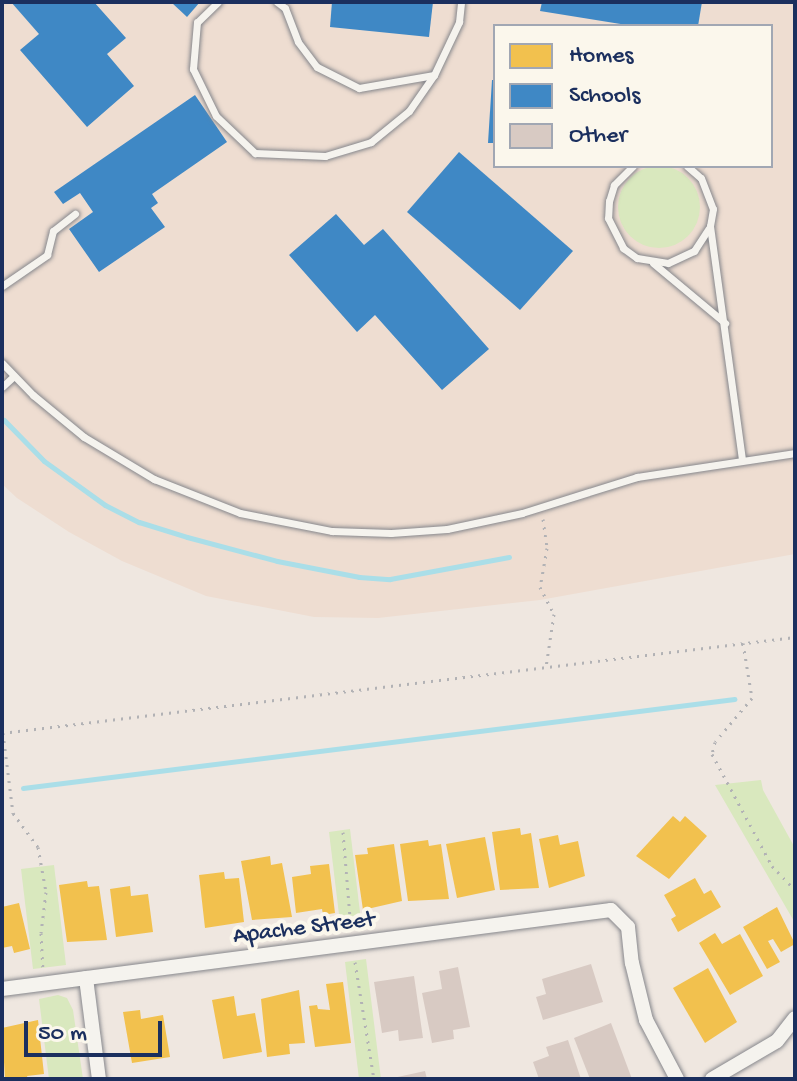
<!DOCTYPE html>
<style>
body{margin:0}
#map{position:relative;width:797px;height:1081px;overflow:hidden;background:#efe7e0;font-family:"Gochi Hand",sans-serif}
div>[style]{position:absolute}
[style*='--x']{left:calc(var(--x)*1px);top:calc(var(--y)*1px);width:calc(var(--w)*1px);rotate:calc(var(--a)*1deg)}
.built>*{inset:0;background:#eeddd1}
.green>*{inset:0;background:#d9e8be}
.round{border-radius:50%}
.homes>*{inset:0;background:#f2c14e}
.schools>*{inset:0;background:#3f88c5}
.stream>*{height:5px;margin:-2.5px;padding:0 2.5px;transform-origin:2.5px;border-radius:2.5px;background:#aadee8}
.building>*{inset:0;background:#d8cac3}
.path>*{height:3px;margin-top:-1.5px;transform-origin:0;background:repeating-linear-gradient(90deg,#b2b2b5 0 2px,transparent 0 8px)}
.roads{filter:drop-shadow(0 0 2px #86878c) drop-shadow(0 0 2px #86878c)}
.lane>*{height:7px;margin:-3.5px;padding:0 3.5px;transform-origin:3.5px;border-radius:3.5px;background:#f5f3ee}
.street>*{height:14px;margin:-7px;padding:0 7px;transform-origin:7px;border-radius:7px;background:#f5f3ee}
span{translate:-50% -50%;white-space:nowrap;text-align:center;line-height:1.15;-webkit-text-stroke:8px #fbf7ec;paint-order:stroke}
.street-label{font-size:24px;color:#1b2f5e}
.frame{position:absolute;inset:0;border:4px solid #1b2f5e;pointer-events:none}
.legend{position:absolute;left:493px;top:24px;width:280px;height:144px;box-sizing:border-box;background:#fbf7ec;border:2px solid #a1a7b3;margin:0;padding:10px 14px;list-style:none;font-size:24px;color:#1b2f5e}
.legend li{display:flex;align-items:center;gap:16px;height:40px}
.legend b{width:40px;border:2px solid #a1a7b3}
.scale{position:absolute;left:24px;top:1021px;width:138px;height:36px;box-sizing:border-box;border:4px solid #1b2f5e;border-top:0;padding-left:10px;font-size:24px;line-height:28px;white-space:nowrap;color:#1b2f5e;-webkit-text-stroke:6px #fbf7ec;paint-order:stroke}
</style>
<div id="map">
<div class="built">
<div style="clip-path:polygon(evenodd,2px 2px,795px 2px,795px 554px,540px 600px,378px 618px,314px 617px,206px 596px,122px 561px,69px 532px,17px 498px,2px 484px,2px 2px,495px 26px,771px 26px,771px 166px,495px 166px,495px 26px)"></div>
</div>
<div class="green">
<div class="round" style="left:618px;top:166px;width:82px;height:82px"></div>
<div style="clip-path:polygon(761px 780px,763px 790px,795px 848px,795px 923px,715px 785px)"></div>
<div style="clip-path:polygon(350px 829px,362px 929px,341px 931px,329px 832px)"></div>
<div style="clip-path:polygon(54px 865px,66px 965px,33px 969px,21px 869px)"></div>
<div style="clip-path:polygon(366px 959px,381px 1079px,359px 1079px,345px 962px)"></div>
<div style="clip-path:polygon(58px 995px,67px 998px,73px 1010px,83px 1079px,49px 1079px,39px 999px)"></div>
</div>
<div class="homes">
<div style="clip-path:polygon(673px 816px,680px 822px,685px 816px,707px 836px,669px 879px,636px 856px)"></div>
<div style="clip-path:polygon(520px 828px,521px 835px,531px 833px,539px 888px,500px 890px,492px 832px)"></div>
<div style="clip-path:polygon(558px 835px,560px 845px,578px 841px,585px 876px,549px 888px,539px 839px)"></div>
<div style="clip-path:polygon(485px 837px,495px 890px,457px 898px,446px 844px)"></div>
<div style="clip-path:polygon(428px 840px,429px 846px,441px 844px,449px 899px,408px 901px,400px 844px)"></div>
<div style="clip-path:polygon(394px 844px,402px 901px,363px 910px,355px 855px,368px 854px,367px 848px)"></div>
<div style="clip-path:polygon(270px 856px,271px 865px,282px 863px,292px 917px,252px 920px,241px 861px)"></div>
<div style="clip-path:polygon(329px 864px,335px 913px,323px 915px,322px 909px,296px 913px,292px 877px,311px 874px,310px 866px)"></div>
<div style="clip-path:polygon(224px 872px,225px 879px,239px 878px,244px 922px,205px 928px,199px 875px)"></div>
<div style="clip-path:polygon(695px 878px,704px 894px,711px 890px,721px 907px,678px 932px,671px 919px,676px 916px,664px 895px)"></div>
<div style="clip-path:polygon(87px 881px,88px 887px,99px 886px,107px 940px,67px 942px,59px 885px)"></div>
<div style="clip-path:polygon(130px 886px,131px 896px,148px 894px,153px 932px,116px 937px,110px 889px)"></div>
<div style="clip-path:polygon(19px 903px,30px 949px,14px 953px,12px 946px,2px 948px,2px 907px)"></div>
<div style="clip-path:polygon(777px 907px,795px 944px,781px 952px,773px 939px,768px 941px,780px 962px,767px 969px,743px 927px)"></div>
<div style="clip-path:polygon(715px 933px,722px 944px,740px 934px,763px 976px,730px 995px,699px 943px)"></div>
<div style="clip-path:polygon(708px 968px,737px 1022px,705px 1043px,673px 988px)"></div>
<div style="clip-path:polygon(343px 982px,351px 1043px,315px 1047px,309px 1006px,317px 1005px,318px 1009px,330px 1010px,326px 984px)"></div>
<div style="clip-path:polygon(299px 990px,305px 1043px,289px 1044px,290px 1054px,267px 1057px,261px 999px)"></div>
<div style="clip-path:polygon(234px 996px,237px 1016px,255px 1013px,262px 1052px,223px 1059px,212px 1000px)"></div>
<div style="clip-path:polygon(140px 1010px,141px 1019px,163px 1015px,170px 1057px,132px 1063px,123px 1012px)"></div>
<div style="clip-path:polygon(38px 1020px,44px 1074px,27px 1076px,28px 1079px,5px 1079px,2px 1028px)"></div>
</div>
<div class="schools">
<div style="clip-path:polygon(11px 2px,94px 2px,126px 38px,107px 54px,134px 86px,87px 127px,20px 50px,39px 34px)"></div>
<div style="clip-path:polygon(171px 2px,200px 2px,187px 17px)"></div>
<div style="clip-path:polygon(332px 2px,433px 2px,429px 37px,330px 27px)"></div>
<div style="clip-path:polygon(542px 2px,702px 2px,698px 26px,633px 26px,540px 11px)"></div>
<div style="clip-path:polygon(492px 80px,495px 80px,495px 143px,488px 143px)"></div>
<div style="clip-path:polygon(195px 95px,227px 142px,152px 194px,158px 203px,151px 208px,165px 227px,99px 272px,69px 229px,93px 212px,80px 193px,63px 204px,54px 192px)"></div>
<div style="clip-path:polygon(459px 152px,573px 251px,520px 310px,407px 212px)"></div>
<div style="clip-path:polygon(336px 214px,364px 245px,383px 229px,489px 349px,442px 390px,375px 315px,357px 332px,289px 255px)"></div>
</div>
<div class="stream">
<div style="--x:4;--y:420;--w:57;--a:45.7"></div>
<div style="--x:44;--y:461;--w:75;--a:35.8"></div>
<div style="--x:105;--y:505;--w:38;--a:27"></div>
<div style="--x:139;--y:522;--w:50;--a:17.4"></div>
<div style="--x:187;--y:537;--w:93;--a:14.9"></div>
<div style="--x:277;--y:561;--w:84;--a:11"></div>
<div style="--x:359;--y:577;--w:31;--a:4"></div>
<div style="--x:390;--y:579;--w:121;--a:-10.5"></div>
<div style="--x:23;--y:788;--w:717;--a:-7.13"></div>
</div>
<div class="building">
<div style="clip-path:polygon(591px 964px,603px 1002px,543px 1020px,536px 997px,546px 994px,542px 979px)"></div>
<div style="clip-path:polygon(458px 967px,470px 1027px,453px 1030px,454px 1039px,432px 1043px,422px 993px,442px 989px,439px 971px)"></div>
<div style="clip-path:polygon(414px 976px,423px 1038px,399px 1041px,398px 1030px,382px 1033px,374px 982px)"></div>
<div style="clip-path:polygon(611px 1023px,632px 1079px,590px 1079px,574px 1038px)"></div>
<div style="clip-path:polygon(568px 1040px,581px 1079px,539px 1079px,533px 1062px,549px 1056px,546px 1047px)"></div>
<div style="clip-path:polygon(425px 1071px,427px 1079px,393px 1079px,393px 1078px)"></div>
</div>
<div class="path">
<div style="--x:543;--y:519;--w:29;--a:82"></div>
<div style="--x:547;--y:548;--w:40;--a:100"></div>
<div style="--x:540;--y:587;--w:30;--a:63"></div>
<div style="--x:554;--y:614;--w:54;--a:98.6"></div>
<div style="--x:743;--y:643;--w:56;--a:80.7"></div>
<div style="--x:752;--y:698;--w:57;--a:130.1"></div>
<div style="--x:715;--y:742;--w:12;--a:104"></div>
<div style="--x:712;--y:754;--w:127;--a:61.8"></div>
<div style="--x:772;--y:866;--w:33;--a:46"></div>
<div style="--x:2;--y:733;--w:799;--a:-6.9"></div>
<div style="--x:3;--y:733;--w:81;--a:82.9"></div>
<div style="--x:13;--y:813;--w:42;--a:53.7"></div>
<div style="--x:38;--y:847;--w:46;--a:79.9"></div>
<div style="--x:46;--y:892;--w:41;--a:97"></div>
<div style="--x:41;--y:933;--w:34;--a:87"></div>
<div style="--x:343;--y:832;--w:97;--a:85.3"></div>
<div style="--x:355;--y:962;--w:119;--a:80.8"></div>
</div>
<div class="roads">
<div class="lane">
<div style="--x:218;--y:2;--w:29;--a:136"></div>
<div style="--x:197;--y:22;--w:47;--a:94.9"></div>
<div style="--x:193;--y:69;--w:52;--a:63.9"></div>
<div style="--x:216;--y:116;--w:54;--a:43.5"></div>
<div style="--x:255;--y:153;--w:70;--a:2.5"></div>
<div style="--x:325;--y:156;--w:48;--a:-16.9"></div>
<div style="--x:371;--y:142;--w:49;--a:-39.2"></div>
<div style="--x:409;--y:111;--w:44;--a:-55.2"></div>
<div style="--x:434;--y:75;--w:59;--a:-64.7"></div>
<div style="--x:459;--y:22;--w:20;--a:-84"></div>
<div style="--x:277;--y:2;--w:10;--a:37"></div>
<div style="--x:285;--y:8;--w:36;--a:69"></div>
<div style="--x:298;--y:42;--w:31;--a:53"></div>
<div style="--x:317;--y:67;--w:47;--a:26.6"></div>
<div style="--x:359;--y:88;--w:76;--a:-9.8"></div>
<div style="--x:633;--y:166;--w:27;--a:135"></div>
<div style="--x:614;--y:185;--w:17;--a:107"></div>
<div style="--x:609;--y:201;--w:17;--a:93"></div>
<div style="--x:608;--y:218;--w:34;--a:63"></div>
<div style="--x:623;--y:248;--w:17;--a:36"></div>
<div style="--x:637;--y:258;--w:31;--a:9"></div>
<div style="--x:668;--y:263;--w:29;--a:-25"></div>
<div style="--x:694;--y:251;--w:27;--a:-57"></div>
<div style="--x:687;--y:166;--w:18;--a:41"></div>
<div style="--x:701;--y:178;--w:33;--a:69"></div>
<div style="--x:713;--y:209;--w:17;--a:100"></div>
<div style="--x:710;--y:226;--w:235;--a:82.2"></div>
<div style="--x:653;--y:263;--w:94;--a:39.8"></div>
<div style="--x:2;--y:286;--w:55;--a:-34.6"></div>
<div style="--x:47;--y:255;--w:25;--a:-76"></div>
<div style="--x:53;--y:231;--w:28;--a:-38"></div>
<div style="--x:2;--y:363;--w:45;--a:45.9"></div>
<div style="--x:33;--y:395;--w:66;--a:39.5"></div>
<div style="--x:84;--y:437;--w:82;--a:31"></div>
<div style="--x:154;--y:479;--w:92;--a:21.6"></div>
<div style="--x:240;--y:513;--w:94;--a:11.1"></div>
<div style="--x:332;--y:531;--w:59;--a:1.9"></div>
<div style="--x:391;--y:533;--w:56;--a:-4.1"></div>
<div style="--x:447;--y:529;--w:77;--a:-12"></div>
<div style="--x:522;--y:513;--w:121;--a:-17.4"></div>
<div style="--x:637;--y:477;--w:160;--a:-8.6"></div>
<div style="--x:2;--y:387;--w:16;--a:-43"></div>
</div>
<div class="street">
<div style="--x:86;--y:978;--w:102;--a:82.7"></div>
<div style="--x:2;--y:989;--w:614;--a:-7.39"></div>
<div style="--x:611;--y:910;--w:24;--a:45"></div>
<div style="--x:628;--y:927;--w:36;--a:84"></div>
<div style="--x:632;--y:963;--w:59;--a:76.2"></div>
<div style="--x:646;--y:1020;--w:67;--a:62.3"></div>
<div style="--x:712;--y:1079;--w:75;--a:-30.3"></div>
<div style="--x:777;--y:1041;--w:29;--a:-52"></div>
</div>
</div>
<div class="street-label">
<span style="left:304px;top:929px;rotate:-7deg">Apache Street</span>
</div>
<div class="frame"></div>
<ul class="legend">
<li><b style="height:22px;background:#f2c14e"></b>Homes</li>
<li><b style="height:22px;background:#3f88c5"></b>Schools</li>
<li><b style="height:22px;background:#d8cac3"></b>Other</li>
</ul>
<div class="scale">50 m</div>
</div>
